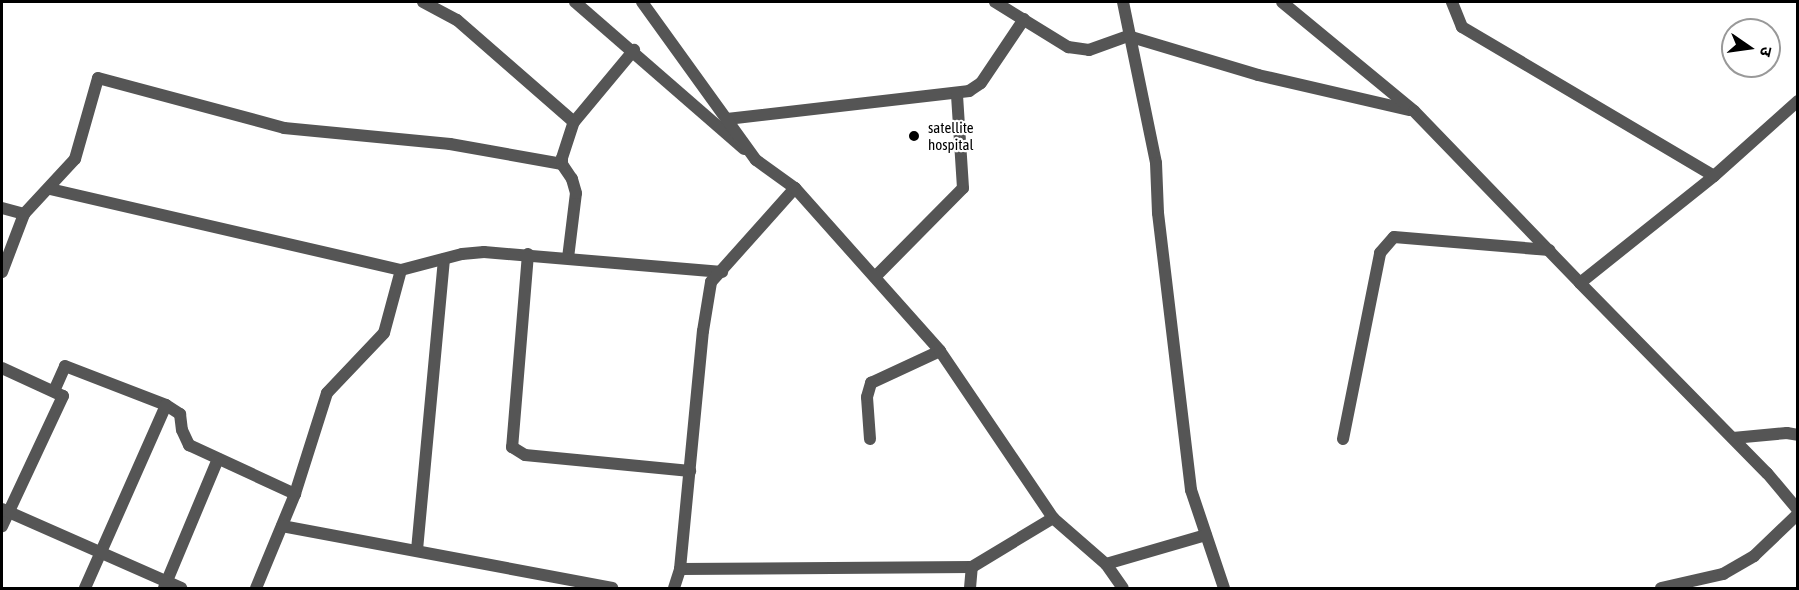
<!DOCTYPE html>
<meta charset="utf-8">
<style>
body{margin:0}
#map{position:relative;width:1799px;height:590px;overflow:hidden;background:#fff;font-family:"Asap Condensed","Noto Sans Devanagari",sans-serif}
div>[style]{position:absolute}
[style*='--x']{left:calc(var(--x)*1px);top:calc(var(--y)*1px);width:calc(var(--w)*1px);rotate:calc(var(--a)*1deg)}
.service>*{height:12px;margin:-6px;padding:0 6px;transform-origin:6px;border-radius:6px;background:#555}
.minor>*{height:12px;margin:-6px;padding:0 6px;transform-origin:6px;border-radius:6px;background:#555}
.tertiary>*{height:12px;margin:-6px;padding:0 6px;transform-origin:6px;border-radius:6px;background:#555}
.dots>*{width:16px;height:16px;translate:-50% -50%;box-sizing:border-box;border:3px solid #fff;border-radius:50%}
span{translate:-50% -50%;white-space:nowrap;text-align:center;line-height:1.15;-webkit-text-stroke:4.5px #fff;paint-order:stroke}
.poi-label{font-size:15px;color:#000}
.left{translate:0 -50%;text-align:left}
.frame{position:absolute;inset:0;border:3px solid #000;pointer-events:none}
.north{position:absolute;left:1721px;top:18px;width:60px;height:60px;box-sizing:border-box;background:#fff;border:2px solid #999;border-radius:50%;rotate:103deg;font-size:16px;font-weight:700;line-height:24px;text-align:center;color:#000}
.north::after{content:'';display:block;margin:auto;width:21px;height:27px;background:#000;clip-path:polygon(50% 0,100% 100%,50% 72%,0 100%)}
</style>
<div id="map">
<div class="service">
<div style="--x:727;--y:119;--w:244;--a:-6.6"></div>
<div style="--x:969;--y:91;--w:14;--a:-34"></div>
<div style="--x:981;--y:83;--w:77;--a:-56.1"></div>
<div style="--x:2;--y:208;--w:23;--a:15"></div>
<div style="--x:2;--y:272;--w:62;--a:-69.2"></div>
<div style="--x:24;--y:214;--w:75;--a:-47.2"></div>
<div style="--x:875;--y:277;--w:125;--a:-45.3"></div>
<div style="--x:963;--y:188;--w:94;--a:-93.7"></div>
<div style="--x:2;--y:368;--w:67;--a:24.7"></div>
<div style="--x:63;--y:396;--w:144;--a:115.1"></div>
<div style="--x:54;--y:391;--w:27;--a:-66"></div>
<div style="--x:65;--y:366;--w:108;--a:21.1"></div>
<div style="--x:166;--y:405;--w:17;--a:33"></div>
<div style="--x:180;--y:414;--w:16;--a:83"></div>
<div style="--x:182;--y:430;--w:17;--a:65"></div>
<div style="--x:189;--y:445;--w:117;--a:24.8"></div>
<div style="--x:295;--y:494;--w:102;--a:112.5"></div>
<div style="--x:85;--y:588;--w:200;--a:-66.1"></div>
<div style="--x:164;--y:588;--w:140;--a:-67.3"></div>
</div>
<div class="minor">
<div style="--x:423;--y:2;--w:38;--a:28"></div>
<div style="--x:457;--y:20;--w:155;--a:41.1"></div>
<div style="--x:574;--y:122;--w:94;--a:-50.2"></div>
<div style="--x:575;--y:2;--w:224;--a:41"></div>
<div style="--x:995;--y:2;--w:86;--a:31.7"></div>
<div style="--x:1068;--y:47;--w:21;--a:8"></div>
<div style="--x:1089;--y:50;--w:41;--a:-19.7"></div>
<div style="--x:1128;--y:36;--w:136;--a:16.7"></div>
<div style="--x:1258;--y:75;--w:156;--a:13"></div>
<div style="--x:1123;--y:2;--w:164;--a:78.4"></div>
<div style="--x:1156;--y:163;--w:50;--a:87.7"></div>
<div style="--x:1158;--y:213;--w:279;--a:83.2"></div>
<div style="--x:1191;--y:490;--w:103;--a:71.4"></div>
<div style="--x:1282;--y:2;--w:171;--a:39.5"></div>
<div style="--x:1414;--y:111;--w:239;--a:46"></div>
<div style="--x:1580;--y:283;--w:171;--a:-38.6"></div>
<div style="--x:1714;--y:176;--w:293;--a:-149.4"></div>
<div style="--x:1462;--y:27;--w:27;--a:-112"></div>
<div style="--x:75;--y:159;--w:84;--a:-74.1"></div>
<div style="--x:98;--y:78;--w:193;--a:15"></div>
<div style="--x:284;--y:128;--w:167;--a:5.5"></div>
<div style="--x:450;--y:144;--w:114;--a:10.1"></div>
<div style="--x:1714;--y:176;--w:113;--a:-41.8"></div>
<div style="--x:50;--y:189;--w:360;--a:13"></div>
<div style="--x:401;--y:270;--w:65;--a:105.1"></div>
<div style="--x:384;--y:333;--w:83;--a:133.5"></div>
<div style="--x:327;--y:393;--w:106;--a:107.6"></div>
<div style="--x:528;--y:254;--w:194;--a:94.7"></div>
<div style="--x:512;--y:447;--w:15;--a:32"></div>
<div style="--x:525;--y:455;--w:166;--a:5.5"></div>
<div style="--x:568;--y:258;--w:65;--a:-83"></div>
<div style="--x:576;--y:193;--w:15;--a:-106"></div>
<div style="--x:572;--y:179;--w:18;--a:-124"></div>
<div style="--x:562;--y:164;--w:6;--a:-90"></div>
<div style="--x:562;--y:158;--w:38;--a:-72"></div>
<div style="--x:401;--y:270;--w:63;--a:-14.7"></div>
<div style="--x:462;--y:254;--w:22;--a:-5"></div>
<div style="--x:484;--y:252;--w:239;--a:4.8"></div>
<div style="--x:1580;--y:283;--w:267;--a:45.5"></div>
<div style="--x:1767;--y:473;--w:48;--a:50"></div>
<div style="--x:1733;--y:438;--w:54;--a:-5.3"></div>
<div style="--x:1787;--y:433;--w:11;--a:10"></div>
<div style="--x:870;--y:439;--w:42;--a:-94.1"></div>
<div style="--x:867;--y:397;--w:15;--a:-74"></div>
<div style="--x:871;--y:383;--w:76;--a:-24.9"></div>
<div style="--x:1343;--y:439;--w:190;--a:-78.7"></div>
<div style="--x:1380;--y:253;--w:21;--a:-49"></div>
<div style="--x:1394;--y:237;--w:156;--a:4.8"></div>
<div style="--x:2;--y:509;--w:196;--a:23.8"></div>
<div style="--x:282;--y:526;--w:336;--a:10.6"></div>
<div style="--x:417;--y:550;--w:292;--a:-84.7"></div>
<div style="--x:1106;--y:564;--w:104;--a:-16.2"></div>
<div style="--x:680;--y:569;--w:292;--a:-0.4"></div>
<div style="--x:972;--y:567;--w:95;--a:-31.2"></div>
<div style="--x:674;--y:588;--w:20;--a:-72"></div>
<div style="--x:680;--y:569;--w:239;--a:-84.5"></div>
<div style="--x:703;--y:331;--w:50;--a:-80.7"></div>
<div style="--x:711;--y:282;--w:126;--a:-48.2"></div>
<div style="--x:970;--y:588;--w:21;--a:-85"></div>
<div style="--x:1661;--y:588;--w:64;--a:-12.7"></div>
<div style="--x:1723;--y:574;--w:36;--a:-30"></div>
<div style="--x:1754;--y:556;--w:61;--a:-43.7"></div>
</div>
<div class="tertiary">
<div style="--x:642;--y:2;--w:195;--a:54.2"></div>
<div style="--x:756;--y:160;--w:48;--a:35.7"></div>
<div style="--x:795;--y:188;--w:218;--a:48.3"></div>
<div style="--x:940;--y:351;--w:202;--a:55.9"></div>
<div style="--x:1053;--y:518;--w:70;--a:41"></div>
<div style="--x:1106;--y:564;--w:29;--a:55"></div>
</div>
<div class="dots">
<div style="left:914px;top:136px;background:#000"></div>
</div>
<div class="poi-label">
<span class="left" style="left:928px;top:136px">satellite<br>hospital</span>
</div>
<div class="frame"></div>
<div class="north">उ</div>
</div>
